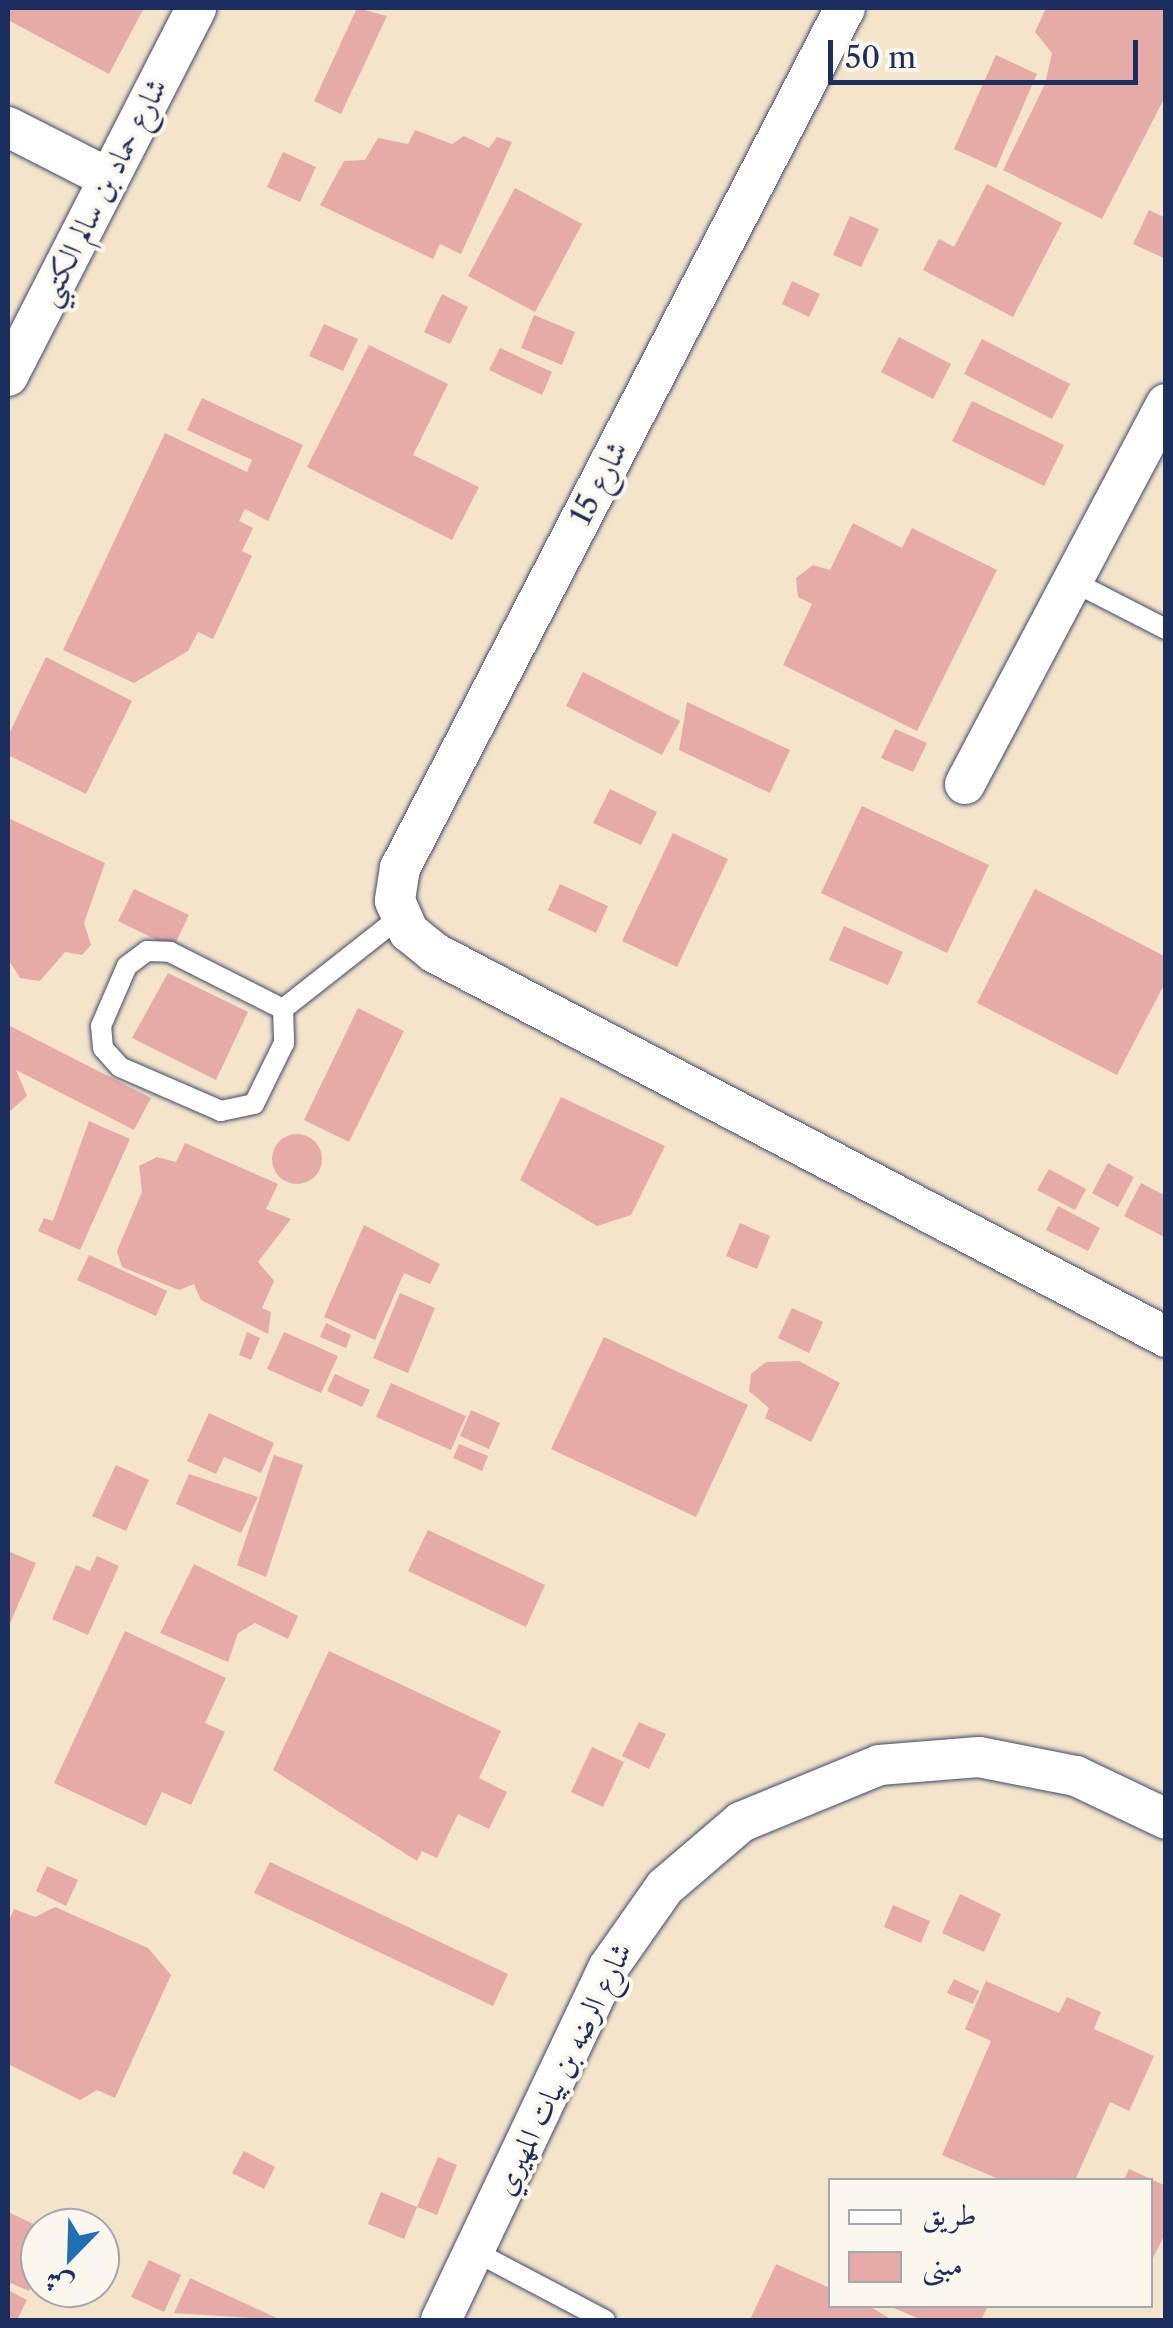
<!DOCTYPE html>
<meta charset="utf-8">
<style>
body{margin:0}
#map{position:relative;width:1173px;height:2328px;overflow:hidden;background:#f4e4ca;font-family:"Libre Caslon Text",Amiri,serif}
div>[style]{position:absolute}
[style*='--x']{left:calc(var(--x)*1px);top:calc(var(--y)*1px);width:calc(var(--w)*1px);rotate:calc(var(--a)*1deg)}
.building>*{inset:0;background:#e6aaa7}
.round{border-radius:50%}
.roads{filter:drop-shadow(0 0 2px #3c4a6e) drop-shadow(0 0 2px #3c4a6e)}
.service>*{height:20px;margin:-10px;padding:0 10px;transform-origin:10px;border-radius:10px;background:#fff}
.minor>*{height:40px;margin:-20px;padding:0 20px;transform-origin:20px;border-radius:20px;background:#fff}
span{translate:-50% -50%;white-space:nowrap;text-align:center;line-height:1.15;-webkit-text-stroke:8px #fbf7ec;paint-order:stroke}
.street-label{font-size:30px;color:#1b2f5e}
.frame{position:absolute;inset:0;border:10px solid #1b2f5e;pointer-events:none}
.legend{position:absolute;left:828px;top:2178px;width:325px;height:130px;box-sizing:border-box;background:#fbf7ec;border:2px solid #a1a7b3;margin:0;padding:12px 18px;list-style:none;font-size:30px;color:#1b2f5e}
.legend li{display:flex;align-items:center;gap:20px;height:50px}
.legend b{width:50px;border:2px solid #a1a7b3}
.north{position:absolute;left:20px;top:2208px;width:100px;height:100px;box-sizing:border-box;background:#fbf7ec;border:2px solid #a1a7b3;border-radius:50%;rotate:203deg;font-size:28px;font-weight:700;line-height:40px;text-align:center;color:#1b2f5e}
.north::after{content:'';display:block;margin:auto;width:35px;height:45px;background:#1f6fb2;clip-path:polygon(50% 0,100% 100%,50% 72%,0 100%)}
.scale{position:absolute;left:828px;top:40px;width:310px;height:45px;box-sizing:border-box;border:5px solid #1b2f5e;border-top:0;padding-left:12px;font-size:30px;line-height:35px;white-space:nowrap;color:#1b2f5e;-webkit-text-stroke:8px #fbf7ec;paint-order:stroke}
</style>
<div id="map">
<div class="building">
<div style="clip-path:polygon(8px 8px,144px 8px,109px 74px,8px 20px)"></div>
<div style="clip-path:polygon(357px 8px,387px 16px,341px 114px,314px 101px)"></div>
<div style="clip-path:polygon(1046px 8px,1166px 8px,1166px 95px,1102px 219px,1003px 170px,1045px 84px,1052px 53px,1035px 32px)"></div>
<div style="clip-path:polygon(996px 55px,1037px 74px,996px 168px,954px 149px)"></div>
<div style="clip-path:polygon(415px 130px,452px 144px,464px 136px,489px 148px,497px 137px,512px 142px,461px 254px,440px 244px,433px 259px,320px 205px,344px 161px,365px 160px,378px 138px,408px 144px)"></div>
<div style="clip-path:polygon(283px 152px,316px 167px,300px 202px,267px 187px)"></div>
<div style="clip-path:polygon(987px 184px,1062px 223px,1013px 317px,923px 270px,939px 239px,954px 247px)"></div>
<div style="clip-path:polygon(515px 188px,582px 224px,535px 312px,468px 276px)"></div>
<div style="clip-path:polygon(1149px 210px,1166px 218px,1166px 259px,1133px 244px)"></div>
<div style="clip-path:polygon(850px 216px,879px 229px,861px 267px,833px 255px)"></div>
<div style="clip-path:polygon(792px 281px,820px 294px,809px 317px,782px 304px)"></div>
<div style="clip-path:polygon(442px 294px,468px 307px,450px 344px,424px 332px)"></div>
<div style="clip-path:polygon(534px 315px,575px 332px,562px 365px,521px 348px)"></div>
<div style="clip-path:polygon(324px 324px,358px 339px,343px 371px,309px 356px)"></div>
<div style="clip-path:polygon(899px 337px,951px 364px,933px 399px,881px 372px)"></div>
<div style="clip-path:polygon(982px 339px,1070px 384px,1052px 419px,964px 374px)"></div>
<div style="clip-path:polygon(369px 345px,448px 384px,413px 455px,479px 487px,452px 540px,307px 467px)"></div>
<div style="clip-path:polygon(500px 348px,552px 372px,542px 395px,489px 370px)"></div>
<div style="clip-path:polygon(202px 398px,303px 445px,268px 521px,245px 509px,239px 521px,253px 528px,242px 551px,252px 556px,213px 639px,198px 632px,188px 651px,134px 683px,63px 650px,165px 433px,247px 472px,252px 460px,187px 430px)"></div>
<div style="clip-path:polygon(972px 401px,1064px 445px,1044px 486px,952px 441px)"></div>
<div style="clip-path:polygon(853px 523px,902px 548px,912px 528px,997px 570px,917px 731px,783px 665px,812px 604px,798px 597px,796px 578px,813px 565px,830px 570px)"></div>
<div style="clip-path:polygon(46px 657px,132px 701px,86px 794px,8px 755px,8px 736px)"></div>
<div style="clip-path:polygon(583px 672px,680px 721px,662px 755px,566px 706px)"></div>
<div style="clip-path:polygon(687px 702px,790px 750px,770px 793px,679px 750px)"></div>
<div style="clip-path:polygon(895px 729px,927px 743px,913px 772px,881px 758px)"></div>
<div style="clip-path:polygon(610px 789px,657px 812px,641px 845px,593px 823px)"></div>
<div style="clip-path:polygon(862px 806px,989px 865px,947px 953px,821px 893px)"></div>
<div style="clip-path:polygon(8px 818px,105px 863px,84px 923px,91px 945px,82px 955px,65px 952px,40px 981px,20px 978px,8px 959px)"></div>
<div style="clip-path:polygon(673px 833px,728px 859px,677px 967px,622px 941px)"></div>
<div style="clip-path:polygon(560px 884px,608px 906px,596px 933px,548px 910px)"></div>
<div style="clip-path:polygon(134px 889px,189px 915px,173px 948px,118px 921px)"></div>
<div style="clip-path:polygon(1035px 889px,1166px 957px,1166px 981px,1117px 1075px,977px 1003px)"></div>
<div style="clip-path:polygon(844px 926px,903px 952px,888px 985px,829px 960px)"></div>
<div style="clip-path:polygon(168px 973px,248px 1012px,216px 1080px,132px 1038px)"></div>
<div style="clip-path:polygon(358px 1008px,404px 1031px,349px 1142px,304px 1120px)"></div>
<div style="clip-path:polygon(8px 1025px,151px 1098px,134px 1130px,16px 1070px,27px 1096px,8px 1113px)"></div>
<div style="clip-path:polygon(561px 1097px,665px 1146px,631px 1215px,597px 1226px,520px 1180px)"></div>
<div style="clip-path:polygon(89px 1121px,130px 1139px,80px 1250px,38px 1231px,44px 1218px,53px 1221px)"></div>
<div class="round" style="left:272px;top:1134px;width:50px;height:50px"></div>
<div style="clip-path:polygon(185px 1143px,278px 1184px,266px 1209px,291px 1219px,258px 1262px,274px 1281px,262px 1308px,271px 1312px,268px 1334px,201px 1300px,194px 1284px,179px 1290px,122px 1267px,117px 1251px,142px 1192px,139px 1166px,157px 1157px,176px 1162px)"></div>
<div style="clip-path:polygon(1108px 1163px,1134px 1177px,1118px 1207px,1092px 1193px)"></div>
<div style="clip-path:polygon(1049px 1169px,1086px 1189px,1075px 1210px,1037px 1190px)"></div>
<div style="clip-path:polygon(1141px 1183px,1166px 1196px,1166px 1238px,1124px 1216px)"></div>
<div style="clip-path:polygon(1058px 1206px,1100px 1228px,1088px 1251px,1046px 1230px)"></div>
<div style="clip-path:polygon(740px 1223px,770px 1236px,757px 1269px,726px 1256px)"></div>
<div style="clip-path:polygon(364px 1225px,440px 1264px,430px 1284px,404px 1273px,375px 1340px,324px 1317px)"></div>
<div style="clip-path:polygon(89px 1255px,167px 1291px,156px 1316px,77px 1280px)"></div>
<div style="clip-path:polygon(400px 1293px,435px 1308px,408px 1373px,373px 1358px)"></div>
<div style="clip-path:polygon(792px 1308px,823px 1322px,809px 1353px,778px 1338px)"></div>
<div style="clip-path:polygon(326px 1323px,351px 1335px,346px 1348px,320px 1337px)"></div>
<div style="clip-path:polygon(247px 1332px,260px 1338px,251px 1360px,239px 1355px)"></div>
<div style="clip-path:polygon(284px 1332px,338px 1356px,321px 1393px,267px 1369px)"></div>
<div style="clip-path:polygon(604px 1337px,748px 1405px,696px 1517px,551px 1449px)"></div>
<div style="clip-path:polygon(799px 1361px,840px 1383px,811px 1442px,765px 1418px,769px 1408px,749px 1391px,751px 1374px,766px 1362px)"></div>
<div style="clip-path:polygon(335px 1374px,370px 1390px,362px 1407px,327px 1391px)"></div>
<div style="clip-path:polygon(391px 1383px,466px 1416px,451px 1450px,376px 1417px)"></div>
<div style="clip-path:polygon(471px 1410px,500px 1423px,489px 1449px,460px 1436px)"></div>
<div style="clip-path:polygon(209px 1413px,274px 1443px,261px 1473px,224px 1457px,216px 1474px,187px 1461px)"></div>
<div style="clip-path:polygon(459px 1444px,488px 1456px,482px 1471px,453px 1458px)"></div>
<div style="clip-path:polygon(274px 1455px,303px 1465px,266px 1577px,237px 1565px)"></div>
<div style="clip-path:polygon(116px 1465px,149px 1480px,126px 1531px,92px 1516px)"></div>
<div style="clip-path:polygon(189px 1474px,258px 1497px,241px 1533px,176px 1504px)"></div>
<div style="clip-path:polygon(428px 1530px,545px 1585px,526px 1627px,408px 1571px)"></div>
<div style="clip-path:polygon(8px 1551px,36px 1563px,8px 1628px)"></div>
<div style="clip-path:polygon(97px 1556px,119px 1566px,88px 1635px,52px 1619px,76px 1565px,90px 1571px)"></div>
<div style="clip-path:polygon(194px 1564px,298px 1616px,288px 1639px,255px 1623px,238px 1633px,228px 1662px,160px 1633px)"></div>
<div style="clip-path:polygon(125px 1631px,226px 1678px,205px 1723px,225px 1732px,191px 1805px,162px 1792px,146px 1826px,54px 1783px)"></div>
<div style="clip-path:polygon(329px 1651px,501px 1731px,479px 1778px,507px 1792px,489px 1829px,458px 1814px,437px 1858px,422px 1851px,417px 1861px,273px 1770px)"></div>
<div style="clip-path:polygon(639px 1722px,666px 1734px,649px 1769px,622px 1756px)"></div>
<div style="clip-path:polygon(592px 1747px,624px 1762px,603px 1807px,571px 1792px)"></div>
<div style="clip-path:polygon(270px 1862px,508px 1974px,493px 2006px,254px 1893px)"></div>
<div style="clip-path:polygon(47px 1866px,78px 1880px,66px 1906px,36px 1891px)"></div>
<div style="clip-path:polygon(960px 1894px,1001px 1914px,984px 1952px,942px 1933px)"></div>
<div style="clip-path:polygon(893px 1905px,930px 1921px,921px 1943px,884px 1927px)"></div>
<div style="clip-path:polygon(55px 1907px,148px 1948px,171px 1975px,115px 2098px,97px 2090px,80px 2100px,8px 2064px,8px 1923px,14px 1909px,35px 1917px)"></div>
<div style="clip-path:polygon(954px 1979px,979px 1991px,973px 2004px,947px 1993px)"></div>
<div style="clip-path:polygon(986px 1981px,1059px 2013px,1067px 1997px,1101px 2012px,1094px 2029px,1154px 2056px,1129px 2111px,1110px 2102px,1075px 2180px,1001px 2180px,942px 2155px,991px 2041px,965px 2029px)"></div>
<div style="clip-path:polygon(244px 2151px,275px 2167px,264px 2189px,232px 2173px)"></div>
<div style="clip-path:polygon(438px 2157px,457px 2165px,437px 2215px,417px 2207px)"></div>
<div style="clip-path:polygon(1129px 2169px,1166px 2186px,1166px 2232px,1150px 2264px,1150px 2180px,1124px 2180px)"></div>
<div style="clip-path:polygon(381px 2192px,417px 2207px,404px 2239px,368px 2224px)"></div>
<div style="clip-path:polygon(67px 2210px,107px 2228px,58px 2228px)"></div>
<div style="clip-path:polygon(8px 2212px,40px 2227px,40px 2276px,29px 2291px,8px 2282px)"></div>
<div style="clip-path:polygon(149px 2260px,181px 2275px,164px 2312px,131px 2297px)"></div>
<div style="clip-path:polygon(776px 2264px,830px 2288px,830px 2306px,869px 2306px,892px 2320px,750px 2320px)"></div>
<div style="clip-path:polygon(190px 2278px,281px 2320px,174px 2313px)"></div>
<div style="clip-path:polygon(8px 2290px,27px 2300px,17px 2320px,8px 2320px)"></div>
<div style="clip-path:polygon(889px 2306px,988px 2306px,981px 2320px,922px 2320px)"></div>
</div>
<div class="roads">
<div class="service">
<div style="--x:1072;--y:581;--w:106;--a:27.1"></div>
<div style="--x:147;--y:951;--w:23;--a:2"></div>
<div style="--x:170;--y:952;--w:127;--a:26.8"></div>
<div style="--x:283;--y:1009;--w:34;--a:88"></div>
<div style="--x:284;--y:1043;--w:68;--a:116.2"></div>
<div style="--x:254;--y:1104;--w:34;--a:168"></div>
<div style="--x:221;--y:1111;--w:110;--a:-156.5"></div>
<div style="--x:120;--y:1067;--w:25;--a:-132"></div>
<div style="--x:103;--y:1048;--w:22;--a:-95"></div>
<div style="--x:101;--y:1026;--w:65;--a:-66.6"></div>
<div style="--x:127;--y:966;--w:25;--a:-37"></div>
<div style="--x:283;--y:1009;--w:149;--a:-38.2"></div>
<div style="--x:474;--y:2251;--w:148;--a:27.8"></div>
</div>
<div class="minor">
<div style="--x:845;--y:8;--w:968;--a:117.36"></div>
<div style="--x:400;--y:868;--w:33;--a:99"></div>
<div style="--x:395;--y:901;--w:34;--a:66"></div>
<div style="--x:409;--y:932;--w:33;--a:39"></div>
<div style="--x:435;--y:953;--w:826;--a:27.71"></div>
<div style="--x:8;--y:127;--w:112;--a:27"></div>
<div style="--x:8;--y:376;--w:413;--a:-62.9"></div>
<div style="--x:965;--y:784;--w:430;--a:-62.1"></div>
<div style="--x:441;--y:2320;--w:390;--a:-64.6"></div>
<div style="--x:608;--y:1968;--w:99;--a:-54.9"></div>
<div style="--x:665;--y:1887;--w:100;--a:-40.5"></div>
<div style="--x:741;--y:1822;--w:149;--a:-22.4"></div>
<div style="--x:879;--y:1765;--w:100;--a:-4.6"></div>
<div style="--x:979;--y:1757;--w:99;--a:11.1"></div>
<div style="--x:1076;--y:1776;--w:100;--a:25.5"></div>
</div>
</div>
<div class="street-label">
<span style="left:102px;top:192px;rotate:-63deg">شارع حماد بن سالم الكتبي</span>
<span style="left:599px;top:483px;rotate:-63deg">شارع 15</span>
<span style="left:563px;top:2069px;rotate:-64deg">شارع الرضه بن بيات المهيري</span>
</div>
<div class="frame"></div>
<ul class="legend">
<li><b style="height:12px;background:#fff"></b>طريق</li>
<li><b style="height:28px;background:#e6aaa7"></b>مبنى</li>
</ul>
<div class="north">ش</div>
<div class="scale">50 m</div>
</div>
